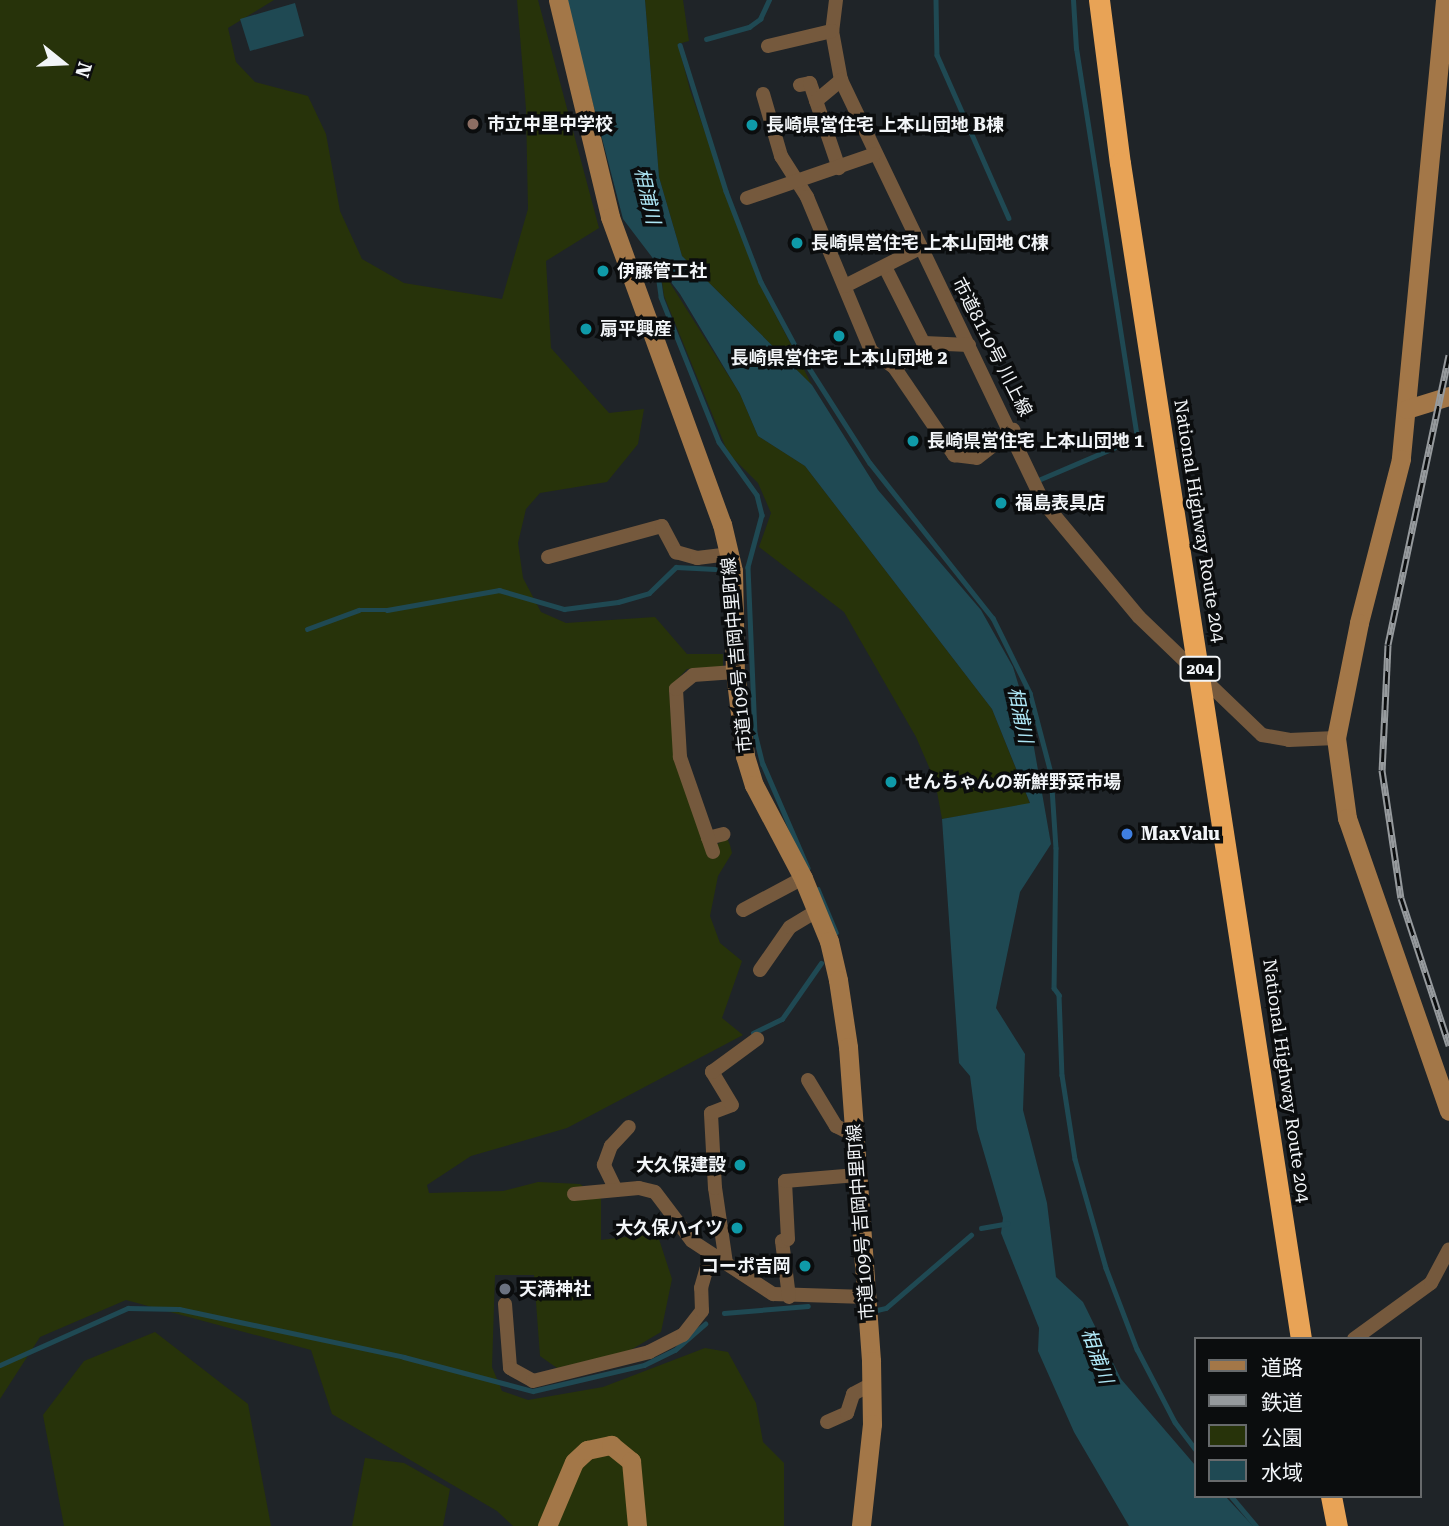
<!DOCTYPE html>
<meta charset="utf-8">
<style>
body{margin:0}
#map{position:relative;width:1449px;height:1526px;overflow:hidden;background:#1f2428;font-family:"Roboto Serif","Noto Sans JP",serif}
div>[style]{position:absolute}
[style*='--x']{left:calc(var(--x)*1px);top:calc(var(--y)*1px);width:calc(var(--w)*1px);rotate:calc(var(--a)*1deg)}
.green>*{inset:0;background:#27330a}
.water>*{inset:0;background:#1f4953}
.stream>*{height:4.5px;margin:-2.25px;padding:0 2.25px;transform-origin:2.25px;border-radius:2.25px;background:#1f4953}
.street>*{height:14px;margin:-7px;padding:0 7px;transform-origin:7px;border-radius:7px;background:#75593d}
.secondary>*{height:19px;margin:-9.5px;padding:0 9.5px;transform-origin:9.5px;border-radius:9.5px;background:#a37748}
.highway>*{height:21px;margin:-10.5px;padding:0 10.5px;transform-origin:10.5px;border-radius:10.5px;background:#e8a356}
.rail>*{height:7px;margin-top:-3.5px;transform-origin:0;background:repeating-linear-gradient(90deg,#0b0d0e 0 13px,#969a9d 0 26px);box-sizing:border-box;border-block:2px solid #969a9d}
.dots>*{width:19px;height:19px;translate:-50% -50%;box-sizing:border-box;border:4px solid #0b0d0e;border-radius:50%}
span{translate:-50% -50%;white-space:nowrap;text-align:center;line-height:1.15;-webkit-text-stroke:7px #0b0d0e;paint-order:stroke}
.shield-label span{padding:2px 5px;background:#0b0d0e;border:2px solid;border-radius:5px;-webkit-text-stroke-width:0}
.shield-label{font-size:16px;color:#f2f5f8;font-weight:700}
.poi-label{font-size:18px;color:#f2f5f8;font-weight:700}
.left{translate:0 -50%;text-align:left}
.right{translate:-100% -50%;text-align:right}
.street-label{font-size:18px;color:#f2f5f8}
.water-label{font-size:19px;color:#aee7f6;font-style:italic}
.legend{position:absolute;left:1194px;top:1337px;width:228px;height:161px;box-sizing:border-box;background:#0b0d0e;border:2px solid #676a6c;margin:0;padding:9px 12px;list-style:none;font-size:21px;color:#f2f5f8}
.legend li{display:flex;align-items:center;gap:14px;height:35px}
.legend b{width:35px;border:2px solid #676a6c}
.north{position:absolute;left:28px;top:28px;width:70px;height:70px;-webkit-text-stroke:5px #0b0d0e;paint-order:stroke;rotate:108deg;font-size:19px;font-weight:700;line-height:28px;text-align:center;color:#f2f5f8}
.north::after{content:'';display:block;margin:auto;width:24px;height:32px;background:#f2f5f8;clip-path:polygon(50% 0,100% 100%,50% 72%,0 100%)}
</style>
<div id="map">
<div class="green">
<div style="clip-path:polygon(0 0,274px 0,228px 28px,236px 62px,255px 82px,308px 96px,326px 134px,340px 211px,362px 259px,404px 283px,502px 299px,528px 209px,526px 109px,517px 0,538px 0,599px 228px,546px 261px,551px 348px,609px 413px,644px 409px,638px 444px,607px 482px,540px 493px,526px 509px,518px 543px,523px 578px,541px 612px,566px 623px,655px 617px,687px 654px,723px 654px,723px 667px,687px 669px,669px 688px,674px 757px,716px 845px,727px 838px,730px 845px,732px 853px,718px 876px,710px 916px,720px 943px,742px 961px,722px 1018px,743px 1035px,567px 1128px,471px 1156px,427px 1185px,429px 1193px,503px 1191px,538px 1182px,580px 1184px,601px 1199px,601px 1240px,657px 1233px,672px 1279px,661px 1332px,629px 1351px,557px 1368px,540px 1356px,534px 1275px,495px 1275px,492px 1367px,502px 1391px,528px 1400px,603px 1387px,705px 1348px,728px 1352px,756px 1403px,763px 1442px,784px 1463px,784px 1526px,513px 1526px,497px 1511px,332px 1414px,311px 1350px,126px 1300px,40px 1337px,0 1399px)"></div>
<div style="clip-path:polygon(645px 0,683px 0,689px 41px,678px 44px,690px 90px,758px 281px,812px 385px,682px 256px,659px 177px)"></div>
<div style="clip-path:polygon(660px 267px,740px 394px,758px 436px,805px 466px,992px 709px,1030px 804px,942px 819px,935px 781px,916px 737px,844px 612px,759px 547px,771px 513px,758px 483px,728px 453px,664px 296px)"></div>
<div style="clip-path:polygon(155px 1332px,248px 1404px,271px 1526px,64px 1526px,43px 1415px,84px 1361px)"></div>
<div style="clip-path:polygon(365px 1458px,404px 1463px,450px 1489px,443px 1526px,352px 1526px)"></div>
</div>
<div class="water">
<div style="clip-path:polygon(566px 0,645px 0,659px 177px,682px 256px,812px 385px,878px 490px,981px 610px,1013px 667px,1029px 719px,1051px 844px,1020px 892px,996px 1008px,1025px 1054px,1023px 1110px,1047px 1203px,1056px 1277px,1083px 1302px,1121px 1379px,1195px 1465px,1195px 1496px,1225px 1496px,1253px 1526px,1129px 1526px,1074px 1432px,1038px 1351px,1039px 1328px,1001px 1233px,1003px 1218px,977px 1129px,970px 1076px,959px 1063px,942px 819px,1030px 803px,992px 709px,805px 466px,758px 436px,740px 394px,680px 294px,623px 219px)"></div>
<div style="clip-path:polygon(295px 3px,304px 36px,250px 51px,240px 19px)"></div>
</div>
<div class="stream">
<div style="--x:936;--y:0;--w:55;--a:89"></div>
<div style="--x:937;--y:55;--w:178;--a:66.2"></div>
<div style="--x:706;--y:39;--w:45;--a:-15.6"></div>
<div style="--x:749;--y:27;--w:14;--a:-36"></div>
<div style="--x:760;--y:19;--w:21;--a:-65"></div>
<div style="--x:680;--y:45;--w:153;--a:72.5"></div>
<div style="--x:726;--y:191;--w:97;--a:69"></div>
<div style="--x:761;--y:282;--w:76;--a:61.8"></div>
<div style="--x:797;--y:349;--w:135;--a:57.4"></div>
<div style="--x:870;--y:463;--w:198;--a:51.6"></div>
<div style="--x:993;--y:618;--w:84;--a:63.7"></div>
<div style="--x:1030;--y:693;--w:83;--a:75.3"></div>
<div style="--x:1051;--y:773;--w:75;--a:86.2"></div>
<div style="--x:1056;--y:848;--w:140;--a:90.8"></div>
<div style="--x:1054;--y:988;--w:9;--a:54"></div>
<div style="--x:1059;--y:995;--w:80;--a:87.9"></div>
<div style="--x:1062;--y:1075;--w:85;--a:81.2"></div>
<div style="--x:1075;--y:1159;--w:113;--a:74.1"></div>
<div style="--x:1106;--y:1268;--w:87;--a:69.1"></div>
<div style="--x:1137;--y:1349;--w:82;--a:62.5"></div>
<div style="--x:1175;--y:1422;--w:34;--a:53"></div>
<div style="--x:656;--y:260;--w:37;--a:82"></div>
<div style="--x:661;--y:297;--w:156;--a:68.2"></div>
<div style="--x:719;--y:442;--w:65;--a:54.4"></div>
<div style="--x:757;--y:495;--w:21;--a:76"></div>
<div style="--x:762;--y:515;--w:54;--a:105.1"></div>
<div style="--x:748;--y:567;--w:166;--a:87.6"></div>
<div style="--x:755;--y:733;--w:32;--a:76"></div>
<div style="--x:763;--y:764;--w:113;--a:66.6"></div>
<div style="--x:1036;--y:481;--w:110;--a:-23.1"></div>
<div style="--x:1137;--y:438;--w:394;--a:-98.9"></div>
<div style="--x:1076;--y:49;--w:49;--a:-93.5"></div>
<div style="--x:307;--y:629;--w:55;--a:-20.1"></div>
<div style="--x:359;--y:610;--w:28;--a:0"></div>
<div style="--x:387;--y:610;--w:114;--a:-10.1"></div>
<div style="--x:499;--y:590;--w:68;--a:16.3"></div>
<div style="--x:564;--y:609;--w:54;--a:-7.4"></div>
<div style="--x:618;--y:602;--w:32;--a:-16"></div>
<div style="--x:649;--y:593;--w:37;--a:-44"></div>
<div style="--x:676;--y:567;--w:39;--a:3"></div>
<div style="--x:818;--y:889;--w:47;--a:67.3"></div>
<div style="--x:753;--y:1033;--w:32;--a:-26"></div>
<div style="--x:782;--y:1019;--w:68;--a:-55.1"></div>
<div style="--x:981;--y:1228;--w:27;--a:-10"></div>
<div style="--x:877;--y:1310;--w:9;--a:-13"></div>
<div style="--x:886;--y:1308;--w:112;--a:-40.7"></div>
<div style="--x:724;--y:1313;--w:84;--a:-4.8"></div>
<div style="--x:0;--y:1365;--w:140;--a:-24"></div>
<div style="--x:128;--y:1308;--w:51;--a:1.1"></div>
<div style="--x:179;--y:1309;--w:230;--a:12"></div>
<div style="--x:404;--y:1357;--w:133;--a:14.8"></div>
<div style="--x:533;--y:1391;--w:114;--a:-13.2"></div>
<div style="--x:644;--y:1365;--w:34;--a:-26"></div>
<div style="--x:675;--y:1350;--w:40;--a:-41"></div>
<div style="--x:1231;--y:1496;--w:39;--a:50"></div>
</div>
<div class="street">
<div style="--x:836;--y:0;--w:31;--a:97"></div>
<div style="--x:832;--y:31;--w:50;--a:79.6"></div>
<div style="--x:841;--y:80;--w:469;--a:64.4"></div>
<div style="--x:1044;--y:503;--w:148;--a:50.2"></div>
<div style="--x:1139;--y:617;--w:170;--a:43.8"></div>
<div style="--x:1262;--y:735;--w:27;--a:10"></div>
<div style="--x:1289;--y:740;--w:47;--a:-2.4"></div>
<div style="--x:768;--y:46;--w:66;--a:-13.2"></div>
<div style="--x:800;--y:85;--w:10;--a:-11"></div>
<div style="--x:810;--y:83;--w:90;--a:71.2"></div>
<div style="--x:763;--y:94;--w:65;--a:73.8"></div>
<div style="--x:781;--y:156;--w:49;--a:57.6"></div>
<div style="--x:807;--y:197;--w:167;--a:67.4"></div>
<div style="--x:871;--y:351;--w:28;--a:35"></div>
<div style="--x:894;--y:367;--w:107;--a:55.7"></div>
<div style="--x:954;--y:455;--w:23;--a:7"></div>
<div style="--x:977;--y:458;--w:46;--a:-37.9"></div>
<div style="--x:816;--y:101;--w:33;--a:-40"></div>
<div style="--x:747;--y:198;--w:135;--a:-19"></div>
<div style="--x:885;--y:267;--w:91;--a:63.2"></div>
<div style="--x:926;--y:348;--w:37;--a:149"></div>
<div style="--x:845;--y:286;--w:84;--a:-26.9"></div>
<div style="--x:924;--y:343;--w:45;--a:2.5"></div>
<div style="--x:548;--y:557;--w:118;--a:-15.2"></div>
<div style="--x:662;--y:526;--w:30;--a:62"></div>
<div style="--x:676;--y:552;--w:22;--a:16"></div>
<div style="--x:697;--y:558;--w:32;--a:-7"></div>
<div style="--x:708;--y:838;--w:16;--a:-14"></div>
<div style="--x:713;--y:852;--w:101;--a:-109.2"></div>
<div style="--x:680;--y:757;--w:68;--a:-93.4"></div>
<div style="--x:676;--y:689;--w:22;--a:-39"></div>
<div style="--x:693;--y:675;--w:42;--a:-4.1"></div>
<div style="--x:743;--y:910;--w:68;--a:-28.1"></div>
<div style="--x:760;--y:970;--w:52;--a:-55.1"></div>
<div style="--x:790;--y:927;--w:31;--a:-31"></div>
<div style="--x:808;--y:1080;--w:54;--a:58.7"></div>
<div style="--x:836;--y:1126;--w:20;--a:27"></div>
<div style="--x:616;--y:1190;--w:28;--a:-116"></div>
<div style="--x:604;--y:1165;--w:20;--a:-70"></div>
<div style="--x:611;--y:1146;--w:26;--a:-47"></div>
<div style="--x:574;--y:1194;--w:65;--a:-5.3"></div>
<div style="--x:639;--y:1188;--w:16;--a:14"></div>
<div style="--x:655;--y:1192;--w:61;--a:52.9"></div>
<div style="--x:692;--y:1241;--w:97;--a:33.2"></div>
<div style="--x:773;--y:1294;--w:93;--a:1.8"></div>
<div style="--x:726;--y:1263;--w:76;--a:-98.3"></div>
<div style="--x:715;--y:1188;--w:75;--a:-93.1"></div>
<div style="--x:711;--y:1113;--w:22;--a:-21"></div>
<div style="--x:732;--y:1105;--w:39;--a:-121"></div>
<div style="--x:712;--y:1072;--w:56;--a:-36.3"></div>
<div style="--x:789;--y:1297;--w:56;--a:-97.1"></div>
<div style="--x:782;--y:1241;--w:6;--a:-18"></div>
<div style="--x:788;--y:1239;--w:58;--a:-93"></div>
<div style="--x:785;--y:1181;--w:72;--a:-4.8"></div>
<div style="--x:505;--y:1304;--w:64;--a:85.5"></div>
<div style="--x:510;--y:1368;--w:26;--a:29"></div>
<div style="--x:533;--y:1381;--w:120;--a:-14"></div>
<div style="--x:649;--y:1352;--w:38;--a:-27"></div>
<div style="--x:683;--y:1335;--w:31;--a:-52"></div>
<div style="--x:702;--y:1311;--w:23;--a:-92"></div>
<div style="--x:701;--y:1288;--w:33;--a:-74"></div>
<div style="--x:1354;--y:1339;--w:95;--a:-36"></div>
<div style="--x:1431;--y:1283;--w:38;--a:-62"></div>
<div style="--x:827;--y:1422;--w:22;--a:-24"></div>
<div style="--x:847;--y:1413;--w:20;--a:-72"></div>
<div style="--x:853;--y:1394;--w:21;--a:-28"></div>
</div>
<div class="secondary">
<div style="--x:558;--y:0;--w:223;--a:76.5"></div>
<div style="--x:610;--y:217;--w:327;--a:70"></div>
<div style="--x:722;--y:524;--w:48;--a:76.8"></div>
<div style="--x:733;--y:571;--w:101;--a:88.9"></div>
<div style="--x:735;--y:672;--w:85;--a:83.2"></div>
<div style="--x:745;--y:756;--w:30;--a:73"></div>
<div style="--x:754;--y:785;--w:105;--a:62.2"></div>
<div style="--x:803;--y:878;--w:68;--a:67.6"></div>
<div style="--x:829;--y:941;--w:40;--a:77"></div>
<div style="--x:838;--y:980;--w:68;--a:81.5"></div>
<div style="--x:848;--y:1047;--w:315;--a:85.8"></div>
<div style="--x:871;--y:1361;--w:63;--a:89.1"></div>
<div style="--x:872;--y:1424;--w:103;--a:96.2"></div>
<div style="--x:1445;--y:0;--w:461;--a:95.5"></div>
<div style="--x:1401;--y:459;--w:169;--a:104.4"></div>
<div style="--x:1359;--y:623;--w:117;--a:101.3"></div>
<div style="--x:1336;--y:738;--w:81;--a:82.2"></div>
<div style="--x:1347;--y:818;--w:310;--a:70.8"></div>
<div style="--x:1407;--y:409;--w:44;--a:-17.2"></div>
<div style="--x:547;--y:1526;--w:69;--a:-67.1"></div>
<div style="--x:574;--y:1462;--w:18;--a:-43"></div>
<div style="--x:587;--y:1450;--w:25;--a:-12"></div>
<div style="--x:611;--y:1445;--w:26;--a:39"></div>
<div style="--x:631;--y:1461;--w:65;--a:84.7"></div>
</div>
<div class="highway">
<div style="--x:1099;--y:0;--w:164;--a:82.7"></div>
<div style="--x:1120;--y:163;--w:1190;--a:81.25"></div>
<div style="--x:1331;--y:1496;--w:31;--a:79"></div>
</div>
<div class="rail">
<div style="--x:1449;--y:355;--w:296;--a:101.9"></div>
<div style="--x:1388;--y:645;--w:125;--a:92.7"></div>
<div style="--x:1382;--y:770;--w:129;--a:81.6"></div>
<div style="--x:1401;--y:898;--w:155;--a:71.9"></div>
</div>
<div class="dots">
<div style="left:473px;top:124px;background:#8d6e63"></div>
<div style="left:752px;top:125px;background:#0f9aa8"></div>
<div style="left:797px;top:243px;background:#0f9aa8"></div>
<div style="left:603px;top:271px;background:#0f9aa8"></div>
<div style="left:586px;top:329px;background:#0f9aa8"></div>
<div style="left:839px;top:336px;background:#0f9aa8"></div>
<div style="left:913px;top:441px;background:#0f9aa8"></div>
<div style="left:1001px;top:503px;background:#0f9aa8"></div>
<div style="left:891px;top:782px;background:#0f9aa8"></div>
<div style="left:1127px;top:834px;background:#3f7fe0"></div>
<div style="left:740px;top:1165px;background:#0f9aa8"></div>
<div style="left:737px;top:1228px;background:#0f9aa8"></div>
<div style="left:805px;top:1266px;background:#0f9aa8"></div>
<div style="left:505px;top:1289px;background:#6b7280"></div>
</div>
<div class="shield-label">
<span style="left:1200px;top:669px">204</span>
</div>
<div class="poi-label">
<span class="left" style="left:487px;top:124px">市立中里中学校</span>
<span class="left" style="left:766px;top:125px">長崎県営住宅 上本山団地 B棟</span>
<span class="left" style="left:811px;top:243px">長崎県営住宅 上本山団地 C棟</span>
<span class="left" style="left:617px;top:271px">伊藤管工社</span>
<span class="left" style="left:600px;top:329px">扇平興産</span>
<span style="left:839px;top:358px">長崎県営住宅 上本山団地 2</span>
<span class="left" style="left:927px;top:441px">長崎県営住宅 上本山団地 1</span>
<span class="left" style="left:1015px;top:503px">福島表具店</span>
<span class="left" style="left:905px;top:782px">せんちゃんの新鮮野菜市場</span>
<span class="left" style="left:1141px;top:834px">MaxValu</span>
<span class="right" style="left:726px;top:1165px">大久保建設</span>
<span class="right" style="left:723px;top:1228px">大久保ハイツ</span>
<span class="right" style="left:791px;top:1266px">コーポ吉岡</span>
<span class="left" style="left:519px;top:1289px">天満神社</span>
</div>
<div class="street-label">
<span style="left:992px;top:347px;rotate:63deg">市道8110号 川上線</span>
<span style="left:1199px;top:521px;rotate:81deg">National Highway Route 204</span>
<span style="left:737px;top:655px;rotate:-95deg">市道109号 吉岡中里町線</span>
<span style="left:1286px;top:1081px;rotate:82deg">National Highway Route 204</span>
<span style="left:861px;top:1222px;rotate:-94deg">市道109号 吉岡中里町線</span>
</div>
<div class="water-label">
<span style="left:647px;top:196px;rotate:77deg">相浦川</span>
<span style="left:1020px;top:715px;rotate:78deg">相浦川</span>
<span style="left:1097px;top:1356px;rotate:70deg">相浦川</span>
</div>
<ul class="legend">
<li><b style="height:9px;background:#a37748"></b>道路</li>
<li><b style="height:9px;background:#969a9d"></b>鉄道</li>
<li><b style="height:19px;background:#27330a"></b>公園</li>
<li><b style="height:19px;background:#1f4953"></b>水域</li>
</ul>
<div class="north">N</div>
</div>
